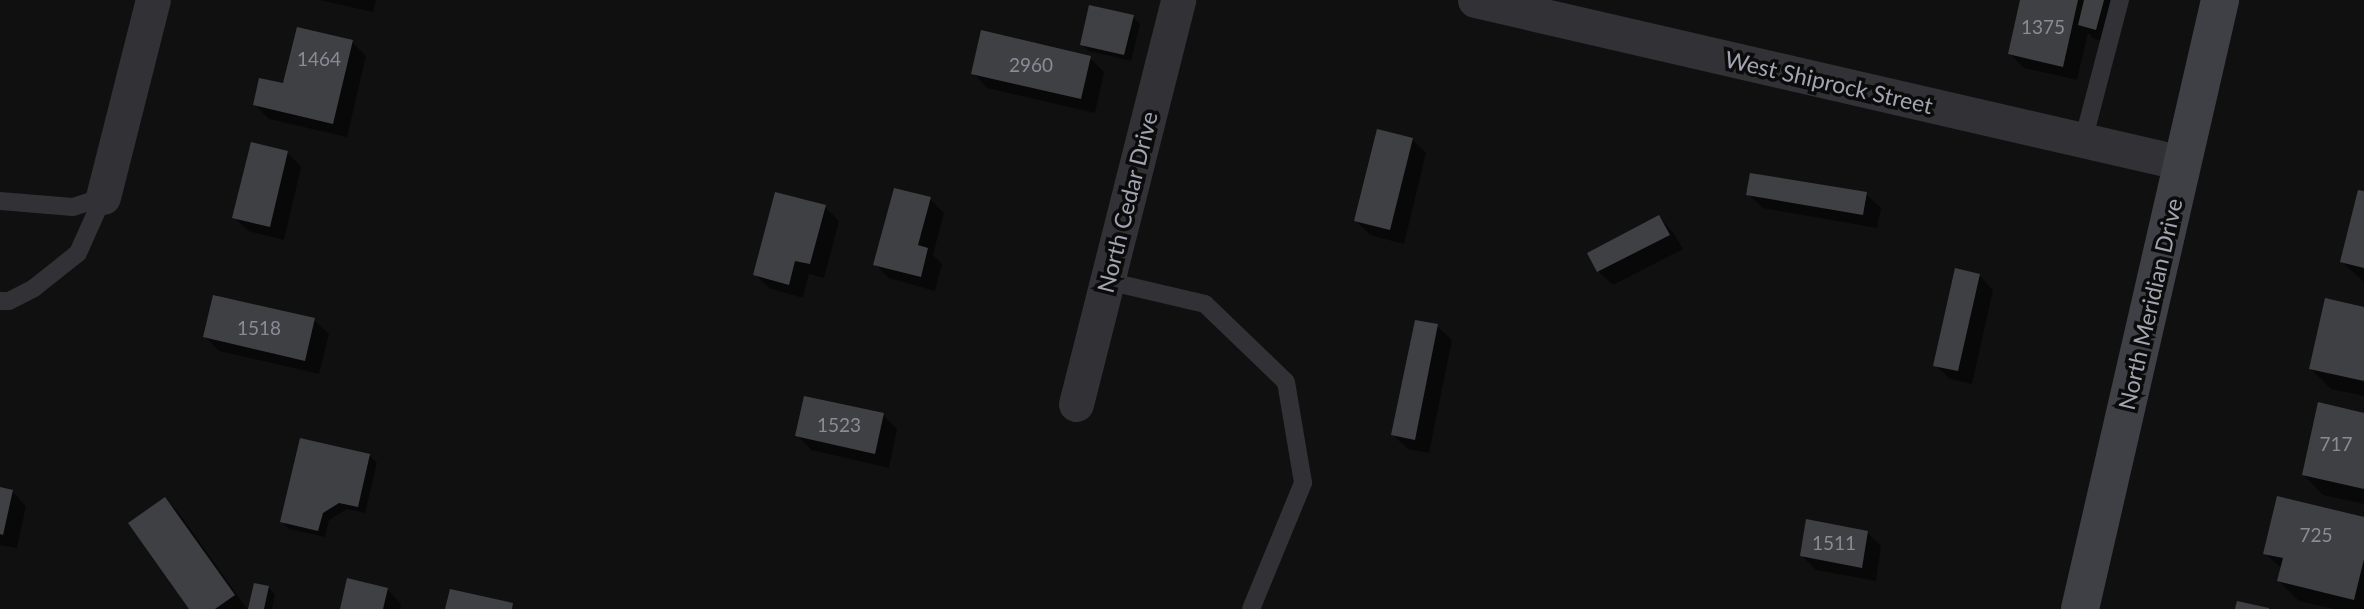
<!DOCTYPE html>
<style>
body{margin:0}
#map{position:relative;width:2364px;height:609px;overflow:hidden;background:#101011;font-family:Lato,sans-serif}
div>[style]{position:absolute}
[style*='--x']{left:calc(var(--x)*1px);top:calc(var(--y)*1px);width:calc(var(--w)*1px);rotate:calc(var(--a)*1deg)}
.shadow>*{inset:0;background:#0007}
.building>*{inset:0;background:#3f4044}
.lane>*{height:18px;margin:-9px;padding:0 9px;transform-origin:9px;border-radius:9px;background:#313136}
.street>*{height:35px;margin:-17.5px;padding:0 17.5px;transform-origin:17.5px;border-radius:17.5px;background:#313136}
.secondary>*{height:38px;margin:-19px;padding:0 19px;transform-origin:19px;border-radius:19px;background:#3f4046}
span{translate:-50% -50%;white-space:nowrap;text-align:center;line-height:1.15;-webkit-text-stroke:7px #0b0b0c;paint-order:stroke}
.number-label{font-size:19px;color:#898c96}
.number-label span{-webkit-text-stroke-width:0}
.street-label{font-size:23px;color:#a2a5b1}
</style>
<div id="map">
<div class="shadow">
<div style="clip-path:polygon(320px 0,376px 0,373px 12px)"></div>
<div style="clip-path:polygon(2022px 0,2121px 0,2110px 43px,2094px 39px,2088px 33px,2077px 80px,2024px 68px,2010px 54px)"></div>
<div style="clip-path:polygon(1133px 17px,1140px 24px,1131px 61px,1089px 51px,1082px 44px)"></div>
<div style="clip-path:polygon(352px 42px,366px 56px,347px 137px,269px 119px,254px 104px)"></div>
<div style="clip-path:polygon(1090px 58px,1104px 72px,1095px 113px,987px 88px,973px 73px)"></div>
<div style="clip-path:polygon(1412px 139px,1426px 153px,1404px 244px,1370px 235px,1356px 221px)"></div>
<div style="clip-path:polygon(287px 152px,301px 167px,284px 240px,248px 231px,234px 217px)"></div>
<div style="clip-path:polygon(2364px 193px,2364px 282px,2342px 262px)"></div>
<div style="clip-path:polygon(1748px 194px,1866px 194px,1881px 208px,1877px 228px,1763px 208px)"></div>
<div style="clip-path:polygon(930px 199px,944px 213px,933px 255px,942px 264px,935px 291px,889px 278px,875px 264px)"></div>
<div style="clip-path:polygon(825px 207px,839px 221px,824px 278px,809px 274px,803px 298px,769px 288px,755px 274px)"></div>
<div style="clip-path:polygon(1659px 217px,1673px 232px,1683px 249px,1613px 285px,1598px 271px)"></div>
<div style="clip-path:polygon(1979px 275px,1993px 290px,1972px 384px,1950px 379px,1935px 365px)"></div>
<div style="clip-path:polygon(2364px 309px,2364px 396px,2331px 389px,2311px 369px)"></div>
<div style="clip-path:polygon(314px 320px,329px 334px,319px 374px,219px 351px,205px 336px)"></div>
<div style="clip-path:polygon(1437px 326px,1452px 340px,1429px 453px,1408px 449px,1393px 435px)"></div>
<div style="clip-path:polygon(2364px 414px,2364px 504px,2323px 495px,2304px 475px)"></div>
<div style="clip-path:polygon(883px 415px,897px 429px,889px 468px,811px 450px,797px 435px)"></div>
<div style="clip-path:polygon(370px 456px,377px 463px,365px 513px,347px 509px,329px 520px,325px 537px,289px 529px,282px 522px)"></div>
<div style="clip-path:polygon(0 489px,12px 491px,26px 506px,17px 548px,0 545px)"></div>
<div style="clip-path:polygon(165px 499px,179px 513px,247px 609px,192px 609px)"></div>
<div style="clip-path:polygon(2364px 519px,2364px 609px,2334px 609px,2299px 601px,2279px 581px,2282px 569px,2265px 553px)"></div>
<div style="clip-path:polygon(1867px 532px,1881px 546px,1876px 581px,1816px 570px,1801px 555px)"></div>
<div style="clip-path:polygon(268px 587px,275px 594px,272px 609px,250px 609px)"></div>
<div style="clip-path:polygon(387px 589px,401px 604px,400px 609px,342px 609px)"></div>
</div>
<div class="building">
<div style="clip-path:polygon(2020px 0,2078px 0,2063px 67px,2008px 54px)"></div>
<div style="clip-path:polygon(2084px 0,2104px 0,2096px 30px,2078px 25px)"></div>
<div style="clip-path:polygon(1089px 5px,1134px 15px,1124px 55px,1080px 45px)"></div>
<div style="clip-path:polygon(297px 27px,353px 40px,333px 124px,253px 105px,259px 78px,283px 83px)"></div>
<div style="clip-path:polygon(981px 30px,1091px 56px,1081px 99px,971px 74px)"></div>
<div style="clip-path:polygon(1377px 129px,1413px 138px,1390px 230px,1354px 221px)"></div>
<div style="clip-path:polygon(251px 142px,288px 151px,270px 227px,232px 218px)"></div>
<div style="clip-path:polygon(1750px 173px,1867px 192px,1863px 215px,1746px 195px)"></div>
<div style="clip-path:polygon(894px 188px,931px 197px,918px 245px,928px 248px,921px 277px,873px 265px)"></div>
<div style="clip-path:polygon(2358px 190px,2364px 191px,2364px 268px,2340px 262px)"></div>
<div style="clip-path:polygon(775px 192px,826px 205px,810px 264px,795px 261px,789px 285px,753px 275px)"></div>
<div style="clip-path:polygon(1659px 215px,1670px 235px,1597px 272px,1587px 253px)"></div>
<div style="clip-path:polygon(1955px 268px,1980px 274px,1958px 371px,1933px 366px)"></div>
<div style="clip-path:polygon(213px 295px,315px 318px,305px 361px,203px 337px)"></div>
<div style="clip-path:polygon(2325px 298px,2364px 307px,2364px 381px,2309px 369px)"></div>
<div style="clip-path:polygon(1415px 320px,1438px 324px,1415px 440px,1391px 435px)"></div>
<div style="clip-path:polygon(804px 396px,884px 413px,875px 454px,795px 436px)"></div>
<div style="clip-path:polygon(2318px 402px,2364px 413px,2364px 489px,2302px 475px)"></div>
<div style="clip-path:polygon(300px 438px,370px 454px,358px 507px,339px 503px,323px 513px,318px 531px,280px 522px)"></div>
<div style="clip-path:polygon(0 487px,13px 490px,3px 535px,0 534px)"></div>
<div style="clip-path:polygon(2277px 496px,2364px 517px,2364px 559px,2354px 600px,2277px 581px,2283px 558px,2263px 554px)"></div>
<div style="clip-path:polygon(165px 497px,235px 595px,215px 609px,189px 609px,128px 523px)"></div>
<div style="clip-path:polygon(1806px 519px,1868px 531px,1862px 568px,1800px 556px)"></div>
<div style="clip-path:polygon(347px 578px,388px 588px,383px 609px,340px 609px)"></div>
<div style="clip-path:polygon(254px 583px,269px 586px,264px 609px,248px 609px)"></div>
<div style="clip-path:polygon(450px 589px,513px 603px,512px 609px,445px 609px)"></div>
<div style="clip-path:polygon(2237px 601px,2269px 608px,2269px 609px,2235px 609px)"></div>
</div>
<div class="lane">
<div style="--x:2083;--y:141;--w:146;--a:-75.3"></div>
<div style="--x:0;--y:201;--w:73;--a:4.7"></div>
<div style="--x:73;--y:207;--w:32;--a:-18"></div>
<div style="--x:1107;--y:281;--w:101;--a:13.2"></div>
<div style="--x:1205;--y:304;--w:112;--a:43.9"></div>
<div style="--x:1286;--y:382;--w:102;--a:80.4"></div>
<div style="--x:1303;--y:483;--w:136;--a:112.4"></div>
<div style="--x:0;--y:301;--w:9;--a:0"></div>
<div style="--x:9;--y:301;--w:28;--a:-27"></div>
<div style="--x:34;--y:288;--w:56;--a:-38.5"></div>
<div style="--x:78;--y:253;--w:61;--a:-65.9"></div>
</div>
<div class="street">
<div style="--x:1475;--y:0;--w:726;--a:12.98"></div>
<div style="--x:103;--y:197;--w:203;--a:-75.8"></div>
<div style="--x:1076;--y:404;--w:417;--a:-75.8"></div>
</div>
<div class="secondary">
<div style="--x:2080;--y:609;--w:625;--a:-77.05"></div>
</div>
<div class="number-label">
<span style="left:2043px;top:27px">1375</span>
<span style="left:319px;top:59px">1464</span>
<span style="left:1031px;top:65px">2960</span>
<span style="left:259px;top:328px">1518</span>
<span style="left:839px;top:425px">1523</span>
<span style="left:2336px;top:444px">717</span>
<span style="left:2316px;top:535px">725</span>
<span style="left:1834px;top:543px">1511</span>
</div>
<div class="street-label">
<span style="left:1829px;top:82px;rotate:13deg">West Shiprock Street</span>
<span style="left:1127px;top:202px;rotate:-76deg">North Cedar Drive</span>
<span style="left:2150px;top:304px;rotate:-77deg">North Meridian Drive</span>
</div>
</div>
